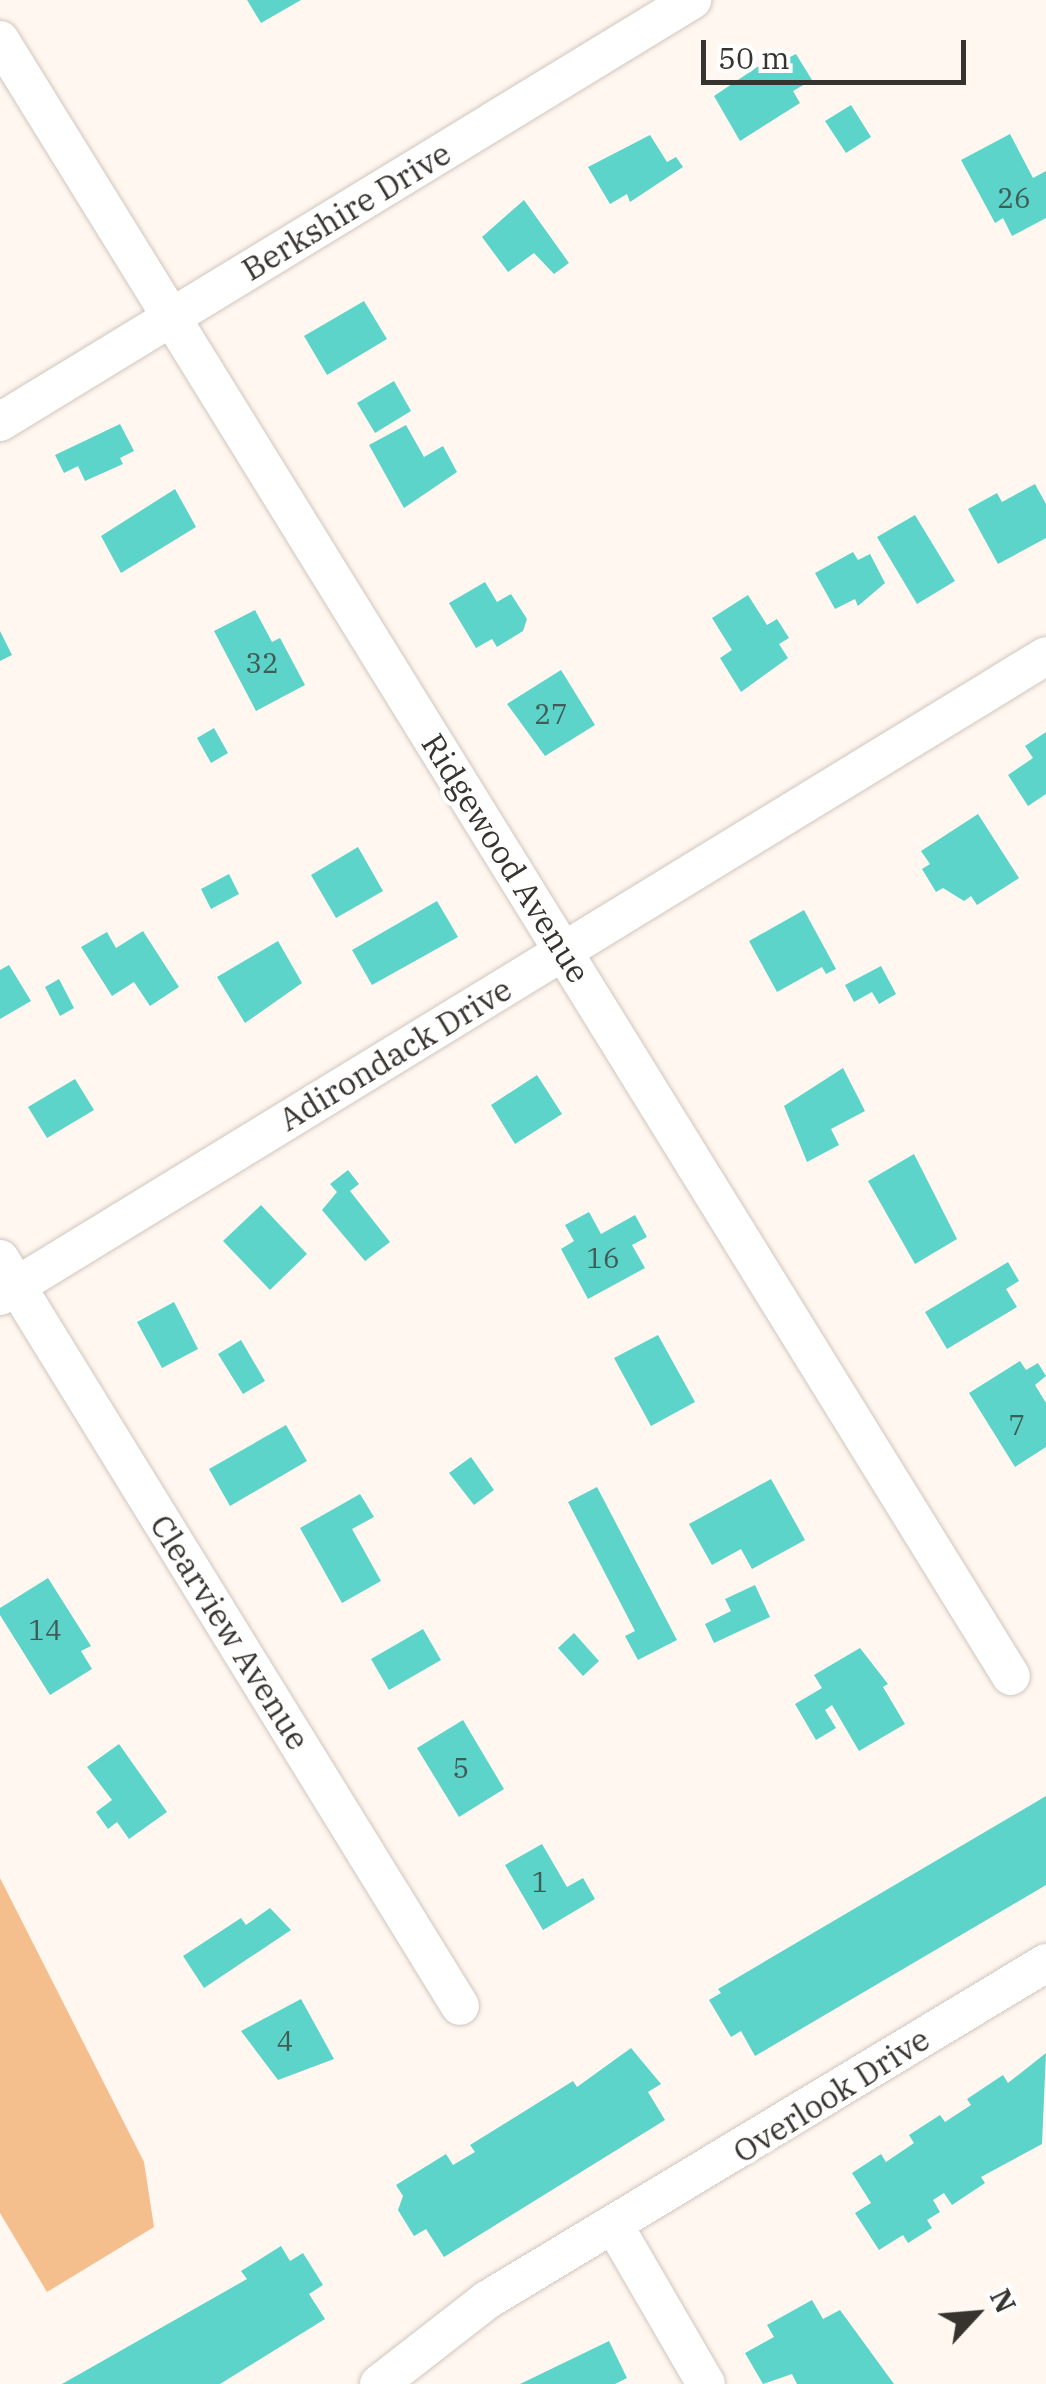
<!DOCTYPE html>
<style>
body{margin:0}
#map{position:relative;width:1046px;height:2384px;overflow:hidden;background:#fff7f0;font-family:"IBM Plex Serif",serif}
div>[style]{position:absolute}
[style*='--x']{left:calc(var(--x)*1px);top:calc(var(--y)*1px);width:calc(var(--w)*1px);rotate:calc(var(--a)*1deg)}
.green>*{inset:0;background:#f5be8d}
.building>*{inset:0;background:#5cd4c9}
.roads{filter:drop-shadow(0 0 2px #d0c6be) drop-shadow(0 0 2px #d0c6be)}
.minor>*{height:38px;margin:-19px;padding:0 19px;transform-origin:19px;border-radius:19px;background:#fff}
span{translate:-50% -50%;white-space:nowrap;text-align:center;line-height:1.15;-webkit-text-stroke:9px #fff;paint-order:stroke}
.number-label{font-size:28px;color:#405c56}
.number-label span{-webkit-text-stroke-width:0}
.street-label{font-size:32px;color:#373430}
.north{position:absolute;left:926px;top:2264px;width:100px;height:100px;-webkit-text-stroke:8px #fff;paint-order:stroke;rotate:64deg;font-size:28px;font-weight:700;line-height:40px;text-align:center;color:#373430}
.north::after{content:'';display:block;margin:auto;width:35px;height:45px;background:#373430;clip-path:polygon(50% 0,100% 100%,50% 72%,0 100%)}
.scale{position:absolute;left:701px;top:40px;width:265px;height:45px;box-sizing:border-box;border:5px solid #373430;border-top:0;padding-left:12px;font-size:30px;line-height:35px;white-space:nowrap;color:#373430;-webkit-text-stroke:8px #fff;paint-order:stroke}
</style>
<div id="map">
<div class="green">
<div style="clip-path:polygon(0 1878px,144px 2162px,154px 2227px,47px 2292px,0 2213px)"></div>
</div>
<div class="building">
<div style="clip-path:polygon(247px 0,301px 0,261px 23px)"></div>
<div style="clip-path:polygon(796px 54px,812px 80px,793px 91px,800px 103px,740px 141px,714px 96px,772px 57px,776px 64px)"></div>
<div style="clip-path:polygon(851px 105px,871px 137px,846px 153px,825px 121px)"></div>
<div style="clip-path:polygon(1010px 134px,1033px 178px,1046px 171px,1046px 218px,1012px 236px,1003px 218px,995px 223px,961px 160px)"></div>
<div style="clip-path:polygon(650px 135px,667px 162px,676px 157px,683px 167px,630px 202px,627px 194px,610px 204px,588px 167px)"></div>
<div style="clip-path:polygon(524px 200px,569px 263px,554px 274px,534px 253px,508px 272px,482px 237px)"></div>
<div style="clip-path:polygon(364px 301px,387px 339px,327px 375px,304px 336px)"></div>
<div style="clip-path:polygon(394px 381px,411px 411px,375px 433px,357px 403px)"></div>
<div style="clip-path:polygon(120px 424px,134px 451px,120px 458px,123px 464px,85px 481px,78px 466px,64px 473px,55px 455px)"></div>
<div style="clip-path:polygon(406px 425px,424px 457px,443px 446px,457px 472px,404px 508px,369px 445px)"></div>
<div style="clip-path:polygon(1035px 484px,1046px 504px,1046px 538px,998px 564px,968px 509px,997px 493px,1002px 502px)"></div>
<div style="clip-path:polygon(175px 489px,196px 527px,121px 573px,101px 536px)"></div>
<div style="clip-path:polygon(915px 515px,955px 581px,917px 604px,877px 537px)"></div>
<div style="clip-path:polygon(853px 552px,858px 560px,870px 554px,885px 583px,858px 606px,855px 599px,835px 609px,815px 573px)"></div>
<div style="clip-path:polygon(485px 582px,497px 602px,511px 594px,527px 619px,523px 631px,497px 647px,492px 639px,476px 648px,449px 603px)"></div>
<div style="clip-path:polygon(748px 595px,767px 625px,777px 619px,789px 638px,779px 644px,788px 658px,741px 692px,720px 658px,732px 650px,712px 618px)"></div>
<div style="clip-path:polygon(255px 610px,272px 642px,280px 638px,305px 685px,256px 711px,214px 631px)"></div>
<div style="clip-path:polygon(0 631px,12px 655px,0 661px)"></div>
<div style="clip-path:polygon(561px 670px,595px 725px,545px 756px,507px 704px)"></div>
<div style="clip-path:polygon(214px 728px,228px 753px,211px 763px,197px 738px)"></div>
<div style="clip-path:polygon(1046px 732px,1046px 794px,1028px 806px,1008px 775px,1033px 758px,1025px 746px)"></div>
<div style="clip-path:polygon(978px 814px,1019px 878px,977px 905px,971px 896px,964px 901px,943px 888px,936px 892px,922px 869px,930px 864px,921px 851px)"></div>
<div style="clip-path:polygon(358px 847px,383px 891px,336px 918px,311px 875px)"></div>
<div style="clip-path:polygon(229px 874px,239px 894px,211px 909px,201px 889px)"></div>
<div style="clip-path:polygon(437px 901px,458px 937px,372px 985px,352px 950px)"></div>
<div style="clip-path:polygon(804px 910px,836px 969px,826px 974px,822px 967px,777px 992px,749px 941px)"></div>
<div style="clip-path:polygon(143px 931px,179px 987px,150px 1006px,134px 982px,112px 996px,81px 947px,107px 932px,116px 948px)"></div>
<div style="clip-path:polygon(278px 941px,302px 983px,245px 1023px,217px 977px)"></div>
<div style="clip-path:polygon(9px 965px,31px 1001px,0 1019px,0 970px)"></div>
<div style="clip-path:polygon(881px 966px,896px 994px,879px 1004px,872px 992px,854px 1002px,845px 985px)"></div>
<div style="clip-path:polygon(59px 979px,74px 1008px,60px 1016px,45px 987px)"></div>
<div style="clip-path:polygon(843px 1068px,865px 1111px,831px 1129px,839px 1145px,807px 1162px,784px 1106px)"></div>
<div style="clip-path:polygon(537px 1075px,562px 1114px,515px 1144px,491px 1105px)"></div>
<div style="clip-path:polygon(75px 1079px,94px 1110px,47px 1138px,28px 1107px)"></div>
<div style="clip-path:polygon(914px 1154px,957px 1239px,915px 1264px,868px 1181px)"></div>
<div style="clip-path:polygon(348px 1170px,359px 1184px,350px 1191px,390px 1242px,365px 1261px,322px 1210px,337px 1192px,330px 1184px)"></div>
<div style="clip-path:polygon(261px 1205px,307px 1254px,270px 1290px,223px 1241px)"></div>
<div style="clip-path:polygon(589px 1212px,601px 1234px,635px 1215px,647px 1237px,632px 1245px,645px 1268px,588px 1299px,561px 1249px,574px 1241px,565px 1225px)"></div>
<div style="clip-path:polygon(1008px 1262px,1019px 1281px,1006px 1289px,1017px 1307px,947px 1349px,925px 1312px)"></div>
<div style="clip-path:polygon(174px 1302px,198px 1349px,162px 1368px,137px 1322px)"></div>
<div style="clip-path:polygon(658px 1335px,695px 1402px,651px 1426px,614px 1358px)"></div>
<div style="clip-path:polygon(241px 1340px,265px 1381px,243px 1394px,218px 1354px)"></div>
<div style="clip-path:polygon(1020px 1361px,1026px 1370px,1038px 1363px,1046px 1376px,1035px 1385px,1046px 1403px,1046px 1447px,1015px 1467px,969px 1393px)"></div>
<div style="clip-path:polygon(286px 1425px,307px 1461px,230px 1506px,209px 1469px)"></div>
<div style="clip-path:polygon(471px 1457px,494px 1490px,474px 1505px,449px 1473px)"></div>
<div style="clip-path:polygon(771px 1479px,805px 1540px,752px 1569px,741px 1549px,712px 1565px,689px 1524px)"></div>
<div style="clip-path:polygon(597px 1487px,677px 1640px,638px 1660px,625px 1636px,635px 1631px,568px 1502px)"></div>
<div style="clip-path:polygon(360px 1494px,374px 1517px,352px 1529px,381px 1581px,342px 1603px,300px 1528px)"></div>
<div style="clip-path:polygon(48px 1578px,91px 1646px,81px 1651px,92px 1669px,50px 1695px,0 1615px,0 1608px)"></div>
<div style="clip-path:polygon(755px 1585px,770px 1617px,714px 1643px,705px 1624px,731px 1611px,725px 1599px)"></div>
<div style="clip-path:polygon(423px 1629px,441px 1660px,389px 1690px,371px 1659px)"></div>
<div style="clip-path:polygon(574px 1633px,599px 1661px,583px 1676px,558px 1648px)"></div>
<div style="clip-path:polygon(860px 1648px,888px 1684px,883px 1687px,905px 1724px,859px 1751px,832px 1705px,825px 1710px,836px 1728px,816px 1740px,795px 1704px,822px 1688px,814px 1675px)"></div>
<div style="clip-path:polygon(463px 1720px,504px 1789px,459px 1817px,417px 1748px)"></div>
<div style="clip-path:polygon(119px 1744px,167px 1812px,129px 1839px,117px 1822px,108px 1829px,96px 1812px,112px 1800px,87px 1767px)"></div>
<div style="clip-path:polygon(1046px 1796px,1046px 1885px,755px 2056px,741px 2031px,731px 2037px,709px 2000px,721px 1993px,718px 1989px)"></div>
<div style="clip-path:polygon(542px 1844px,567px 1887px,583px 1878px,595px 1899px,543px 1930px,505px 1865px)"></div>
<div style="clip-path:polygon(270px 1908px,291px 1930px,204px 1988px,183px 1956px,241px 1918px,246px 1925px)"></div>
<div style="clip-path:polygon(301px 1999px,334px 2059px,278px 2080px,241px 2031px)"></div>
<div style="clip-path:polygon(631px 2048px,661px 2084px,648px 2092px,665px 2120px,444px 2257px,426px 2229px,414px 2236px,398px 2210px,403px 2196px,396px 2185px,446px 2154px,453px 2165px,475px 2152px,470px 2145px,573px 2081px,577px 2087px)"></div>
<div style="clip-path:polygon(1046px 2053px,1042px 2144px,981px 2177px,985px 2183px,952px 2205px,944px 2193px,933px 2200px,940px 2212px,927px 2220px,932px 2228px,908px 2243px,903px 2235px,879px 2250px,855px 2213px,871px 2203px,852px 2173px,881px 2154px,886px 2162px,914px 2143px,909px 2135px,940px 2115px,945px 2122px,971px 2105px,967px 2099px,1003px 2075px,1008px 2083px)"></div>
<div style="clip-path:polygon(281px 2246px,290px 2261px,303px 2253px,323px 2285px,309px 2294px,325px 2319px,220px 2384px,62px 2384px,247px 2279px,241px 2271px)"></div>
<div style="clip-path:polygon(812px 2300px,823px 2319px,840px 2310px,894px 2384px,797px 2384px,792px 2374px,763px 2384px,745px 2353px,774px 2337px,767px 2325px)"></div>
<div style="clip-path:polygon(609px 2341px,627px 2378px,615px 2384px,520px 2384px)"></div>
</div>
<div class="roads">
<div class="minor">
<div style="--x:0;--y:40;--w:1923;--a:58.29"></div>
<div style="--x:0;--y:422;--w:811;--a:-31.38"></div>
<div style="--x:0;--y:1259;--w:877;--a:58.38"></div>
<div style="--x:0;--y:1296;--w:1226;--a:-31.46"></div>
<div style="--x:615;--y:2227;--w:181;--a:59.9"></div>
<div style="--x:379;--y:2384;--w:137;--a:-37.9"></div>
<div style="--x:487;--y:2300;--w:653;--a:-31.08"></div>
</div>
</div>
<div class="number-label">
<span style="left:1014px;top:198px">26</span>
<span style="left:262px;top:663px">32</span>
<span style="left:551px;top:714px">27</span>
<span style="left:603px;top:1258px">16</span>
<span style="left:1017px;top:1425px">7</span>
<span style="left:45px;top:1630px">14</span>
<span style="left:461px;top:1768px">5</span>
<span style="left:540px;top:1882px">1</span>
<span style="left:285px;top:2041px">4</span>
</div>
<div class="street-label">
<span style="left:346px;top:211px;rotate:-31deg">Berkshire Drive</span>
<span style="left:506px;top:858px;rotate:58deg">Ridgewood Avenue</span>
<span style="left:395px;top:1054px;rotate:-31deg">Adirondack Drive</span>
<span style="left:230px;top:1632px;rotate:58deg">Clearview Avenue</span>
<span style="left:831px;top:2095px;rotate:-32deg">Overlook Drive</span>
</div>
<div class="north">N</div>
<div class="scale">50 m</div>
</div>
